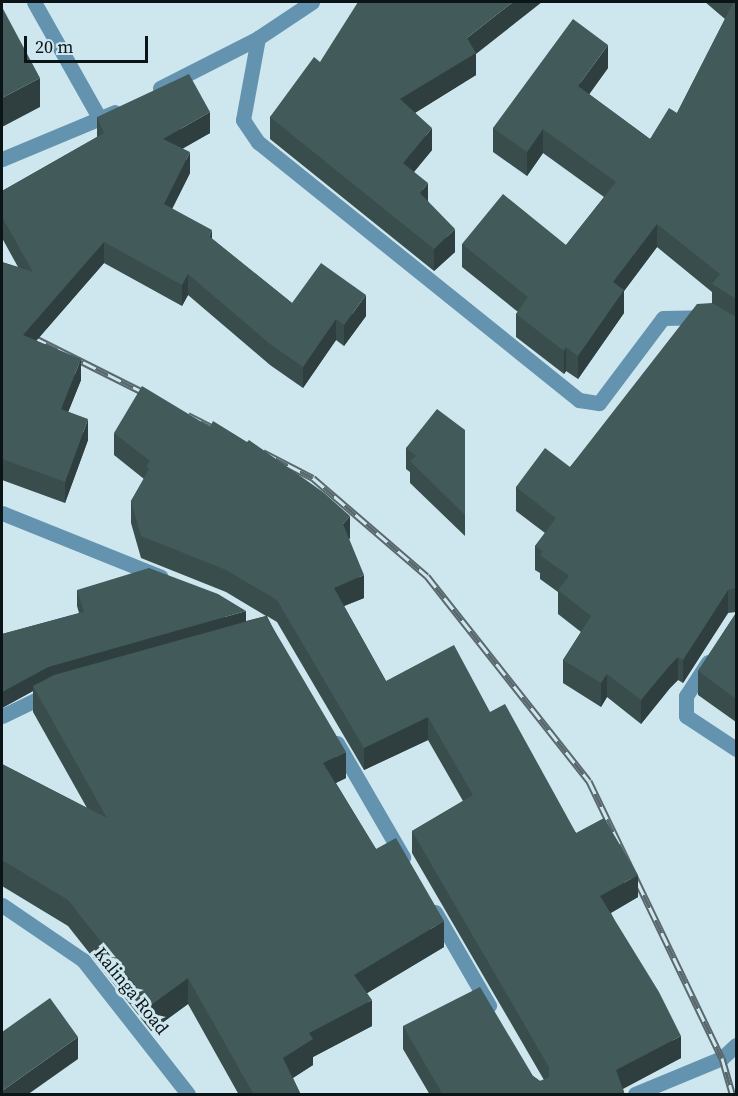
<!DOCTYPE html>
<style>
body{margin:0}
#map{position:relative;width:738px;height:1096px;overflow:hidden;background:#cee7ee;font-family:"Source Serif 4",serif}
div>[style]{position:absolute}
[style*='--x']{left:calc(var(--x)*1px);top:calc(var(--y)*1px);width:calc(var(--w)*1px);rotate:calc(var(--a)*1deg)}
.street>*{height:15px;margin:-7.5px;padding:0 7.5px;transform-origin:7.5px;border-radius:7.5px;background:#6493b0}
.rail>*{height:7px;margin-top:-3.5px;transform-origin:0;background:repeating-linear-gradient(90deg,#cee7ee 0 14px,#58686c 0 28px);box-sizing:border-box;border-block:2px solid #58686c}
.wall>*{inset:0;background:#3a4d4d}
.shaded-wall>*{inset:0;background:#2f3f3f}
.building>*{inset:0;background:#435a5a}
span{translate:-50% -50%;white-space:nowrap;text-align:center;line-height:1.15;-webkit-text-stroke:6px #cee7ee;paint-order:stroke}
.street-label{font-size:18px;color:#0b1417}
.frame{position:absolute;inset:0;border:3px solid #0b1417;pointer-events:none}
.scale{position:absolute;left:24px;top:36px;width:124px;height:27px;box-sizing:border-box;border:3px solid #0b1417;border-top:0;padding-left:8px;font-size:18px;line-height:21px;white-space:nowrap;color:#0b1417;-webkit-text-stroke:4px #cee7ee;paint-order:stroke}
</style>
<div id="map">
<div class="street">
<div style="--x:34;--y:2;--w:134;--a:60.6"></div>
<div style="--x:258;--y:38;--w:83;--a:100.4"></div>
<div style="--x:243;--y:120;--w:27;--a:56"></div>
<div style="--x:258;--y:142;--w:412;--a:38.8"></div>
<div style="--x:579;--y:400;--w:20;--a:9"></div>
<div style="--x:599;--y:403;--w:106;--a:-53"></div>
<div style="--x:663;--y:318;--w:52;--a:-1.1"></div>
<div style="--x:715;--y:317;--w:25;--a:34"></div>
<div style="--x:160;--y:88;--w:110;--a:-27"></div>
<div style="--x:258;--y:38;--w:65;--a:-33.7"></div>
<div style="--x:2;--y:159;--w:122;--a:-22.6"></div>
<div style="--x:2;--y:513;--w:171;--a:21.9"></div>
<div style="--x:708;--y:662;--w:40;--a:122.9"></div>
<div style="--x:686;--y:696;--w:20;--a:90"></div>
<div style="--x:686;--y:716;--w:60;--a:33.4"></div>
<div style="--x:2;--y:716;--w:53;--a:-25.6"></div>
<div style="--x:337;--y:743;--w:132;--a:59.9"></div>
<div style="--x:2;--y:905;--w:98;--a:34.2"></div>
<div style="--x:83;--y:960;--w:170;--a:51.9"></div>
<div style="--x:435;--y:912;--w:108;--a:59.9"></div>
<div style="--x:635;--y:1094;--w:94;--a:-22.5"></div>
<div style="--x:722;--y:1058;--w:19;--a:-43"></div>
</div>
<div class="rail">
<div style="--x:2;--y:327;--w:33;--a:18"></div>
<div style="--x:33;--y:337;--w:134;--a:26.6"></div>
<div style="--x:188;--y:415;--w:42;--a:27.2"></div>
<div style="--x:263;--y:452;--w:56;--a:27.5"></div>
<div style="--x:313;--y:478;--w:150;--a:40.7"></div>
<div style="--x:427;--y:576;--w:261;--a:51.7"></div>
<div style="--x:589;--y:781;--w:307;--a:64.4"></div>
<div style="--x:722;--y:1058;--w:37;--a:74"></div>
</div>
<div class="wall">
<div style="clip-path:polygon(705px 2px,736px 2px,736px 612px,728px 613px,683px 683px,678px 680px,670px 688px,641px 724px,607px 697px,601px 707px,563px 683px,563px 660px,581px 632px,558px 614px,558px 592px,540px 579px,540px 573px,535px 570px,535px 546px,545px 533px,516px 511px,516px 487px,570px 467px,712px 303px,712px 292px,657px 247px,624px 291px,624px 313px,578px 379px,566px 371px,564px 374px,516px 337px,516px 314px,518px 312px,462px 267px,462px 244px,566px 245px,604px 197px,543px 153px,527px 176px,493px 152px,493px 128px,608px 68px,589px 94px,650px 139px,677px 113px,725px 19px)"></div>
<div style="clip-path:polygon(476px 54px,476px 75px,415px 113px,432px 150px,414px 172px,428px 201px,455px 252px,434px 271px,270px 139px,270px 117px,320px 62px)"></div>
<div style="clip-path:polygon(97px 117px,210px 133px,183px 148px,190px 173px,172px 209px,212px 239px,292px 303px,366px 316px,344px 346px,336px 340px,303px 388px,270px 365px,188px 295px,182px 306px,104px 263px,36px 341px,81px 380px,68px 412px,88px 440px,65px 503px,2px 480px,2px 262px,18px 267px,2px 238px,2px 191px,97px 137px)"></div>
<div style="clip-path:polygon(465px 430px,465px 536px,410px 483px,410px 472px,406px 469px,406px 448px)"></div>
<div style="clip-path:polygon(114px 433px,350px 538px,349px 539px,364px 598px,344px 606px,386px 681px,490px 712px,576px 833px,638px 897px,611px 913px,681px 1058px,623px 1089px,625px 1095px,430px 1095px,403px 1049px,403px 1026px,533px 1076px,540px 1081px,544px 1080px,412px 853px,412px 831px,463px 801px,428px 740px,364px 770px,277px 622px,267px 616px,346px 778px,336px 783px,376px 849px,444px 947px,367px 993px,372px 1026px,313px 1057px,313px 1065px,293px 1078px,301px 1095px,239px 1095px,188px 1004px,151px 1031px,68px 926px,2px 886px,2px 764px,87px 808px,33px 712px,33px 691px,2px 708px,2px 634px,79px 613px,77px 606px,77px 590px,246px 621px,266px 616px,226px 592px,141px 558px,131px 523px,131px 501px,144px 479px,114px 455px)"></div>
<div style="clip-path:polygon(736px 613px,736px 722px,698px 695px,698px 671px)"></div>
</div>
<div class="shaded-wall">
<div style="clip-path:polygon(513px 2px,542px 2px,476px 54px,476px 75px,400px 122px,400px 99px,467px 38px)"></div>
<div style="clip-path:polygon(608px 45px,608px 68px,578px 110px,578px 86px)"></div>
<div style="clip-path:polygon(40px 78px,40px 107px,2px 127px,2px 98px)"></div>
<div style="clip-path:polygon(210px 112px,210px 133px,163px 160px,163px 139px)"></div>
<div style="clip-path:polygon(432px 128px,432px 150px,403px 185px,403px 163px)"></div>
<div style="clip-path:polygon(543px 129px,543px 153px,527px 176px,527px 152px)"></div>
<div style="clip-path:polygon(190px 152px,190px 173px,164px 225px,164px 204px)"></div>
<div style="clip-path:polygon(428px 183px,428px 205px,420px 193px)"></div>
<div style="clip-path:polygon(657px 224px,657px 247px,624px 291px,624px 313px,578px 379px,578px 356px,613px 282px)"></div>
<div style="clip-path:polygon(455px 229px,455px 252px,434px 271px,434px 249px)"></div>
<div style="clip-path:polygon(212px 230px,212px 251px,209px 236px)"></div>
<div style="clip-path:polygon(104px 242px,104px 263px,23px 356px,23px 335px)"></div>
<div style="clip-path:polygon(188px 274px,188px 295px,182px 306px,182px 285px)"></div>
<div style="clip-path:polygon(366px 295px,366px 316px,344px 346px,344px 325px)"></div>
<div style="clip-path:polygon(336px 319px,336px 340px,303px 388px,303px 367px)"></div>
<div style="clip-path:polygon(566px 347px,566px 371px,564px 374px,564px 351px)"></div>
<div style="clip-path:polygon(81px 359px,81px 380px,61px 430px,61px 409px)"></div>
<div style="clip-path:polygon(88px 419px,88px 440px,65px 503px,65px 482px)"></div>
<div style="clip-path:polygon(350px 516px,350px 538px,343px 546px,343px 524px)"></div>
<div style="clip-path:polygon(364px 575px,364px 598px,334px 610px,334px 588px)"></div>
<div style="clip-path:polygon(728px 590px,728px 613px,683px 683px,683px 660px)"></div>
<div style="clip-path:polygon(246px 611px,246px 627px,33px 686px,33px 691px,2px 708px,2px 692px,48px 667px)"></div>
<div style="clip-path:polygon(678px 657px,678px 680px,670px 688px,641px 724px,641px 700px,670px 665px)"></div>
<div style="clip-path:polygon(607px 674px,607px 697px,601px 707px,601px 683px)"></div>
<div style="clip-path:polygon(428px 717px,428px 740px,364px 770px,364px 748px)"></div>
<div style="clip-path:polygon(346px 752px,346px 778px,323px 789px,323px 763px)"></div>
<div style="clip-path:polygon(638px 875px,638px 897px,600px 919px,600px 896px)"></div>
<div style="clip-path:polygon(444px 921px,444px 947px,354px 1001px,354px 975px)"></div>
<div style="clip-path:polygon(188px 978px,188px 1004px,151px 1031px,151px 1005px)"></div>
<div style="clip-path:polygon(372px 1000px,372px 1026px,313px 1057px,313px 1065px,283px 1084px,283px 1058px,309px 1033px)"></div>
<div style="clip-path:polygon(681px 1036px,681px 1058px,616px 1092px,616px 1070px)"></div>
<div style="clip-path:polygon(78px 1037px,78px 1059px,27px 1095px,2px 1095px,2px 1091px)"></div>
</div>
<div class="building">
<div style="clip-path:polygon(358px 2px,513px 2px,467px 38px,476px 53px,400px 99px,432px 128px,403px 163px,428px 183px,420px 193px,455px 229px,434px 249px,270px 117px,314px 57px,320px 62px)"></div>
<div style="clip-path:polygon(732px 2px,736px 2px,736px 299px,712px 284px,720px 274px,657px 224px,613px 282px,624px 290px,578px 356px,566px 347px,564px 351px,516px 314px,528px 297px,462px 244px,503px 194px,566px 245px,616px 182px,543px 129px,527px 152px,493px 128px,573px 19px,608px 45px,578px 86px,650px 139px,669px 108px,677px 113px,733px 3px)"></div>
<div style="clip-path:polygon(2px 7px,40px 78px,2px 98px)"></div>
<div style="clip-path:polygon(189px 74px,210px 112px,163px 139px,190px 152px,164px 204px,212px 230px,209px 236px,292px 303px,321px 263px,366px 295px,344px 325px,336px 319px,303px 367px,270px 344px,188px 274px,182px 285px,104px 242px,23px 335px,81px 359px,61px 409px,88px 419px,65px 482px,2px 459px,2px 262px,33px 272px,2px 217px,2px 191px,104px 133px,97px 117px)"></div>
<div style="clip-path:polygon(712px 303px,736px 317px,736px 588px,728px 590px,683px 660px,678px 657px,670px 665px,641px 700px,607px 674px,601px 683px,563px 660px,591px 616px,558px 590px,569px 576px,540px 555px,543px 551px,535px 546px,556px 518px,516px 487px,545px 448px,570px 467px,697px 304px)"></div>
<div style="clip-path:polygon(142px 386px,210px 427px,213px 421px,247px 442px,249px 440px,323px 492px,350px 516px,343px 524px,364px 575px,334px 588px,386px 681px,454px 645px,490px 712px,505px 704px,576px 833px,604px 818px,638px 875px,600px 896px,659px 992px,681px 1036px,616px 1070px,625px 1095px,442px 1095px,439px 1088px,403px 1026px,480px 987px,533px 1076px,540px 1081px,549px 1077px,549px 1067px,412px 831px,473px 795px,428px 717px,364px 748px,277px 600px,226px 570px,141px 536px,131px 501px,149px 469px,146px 466px,150px 461px,114px 433px)"></div>
<div style="clip-path:polygon(437px 409px,465px 430px,465px 515px,410px 461px,416px 456px,406px 448px)"></div>
<div style="clip-path:polygon(149px 568px,218px 594px,246px 611px,48px 667px,2px 692px,2px 634px,84px 612px,77px 590px)"></div>
<div style="clip-path:polygon(736px 613px,736px 699px,698px 671px)"></div>
<div style="clip-path:polygon(266px 616px,346px 752px,323px 763px,376px 849px,396px 838px,444px 921px,354px 975px,372px 1000px,309px 1033px,313px 1039px,283px 1058px,301px 1095px,254px 1095px,188px 978px,151px 1005px,68px 900px,2px 860px,2px 764px,107px 818px,33px 686px,54px 675px)"></div>
<div style="clip-path:polygon(50px 998px,78px 1037px,2px 1091px,2px 1032px)"></div>
</div>
<div class="street-label">
<span style="left:131px;top:991px;rotate:51deg">Kalinga Road</span>
</div>
<div class="frame"></div>
<div class="scale">20 m</div>
</div>
